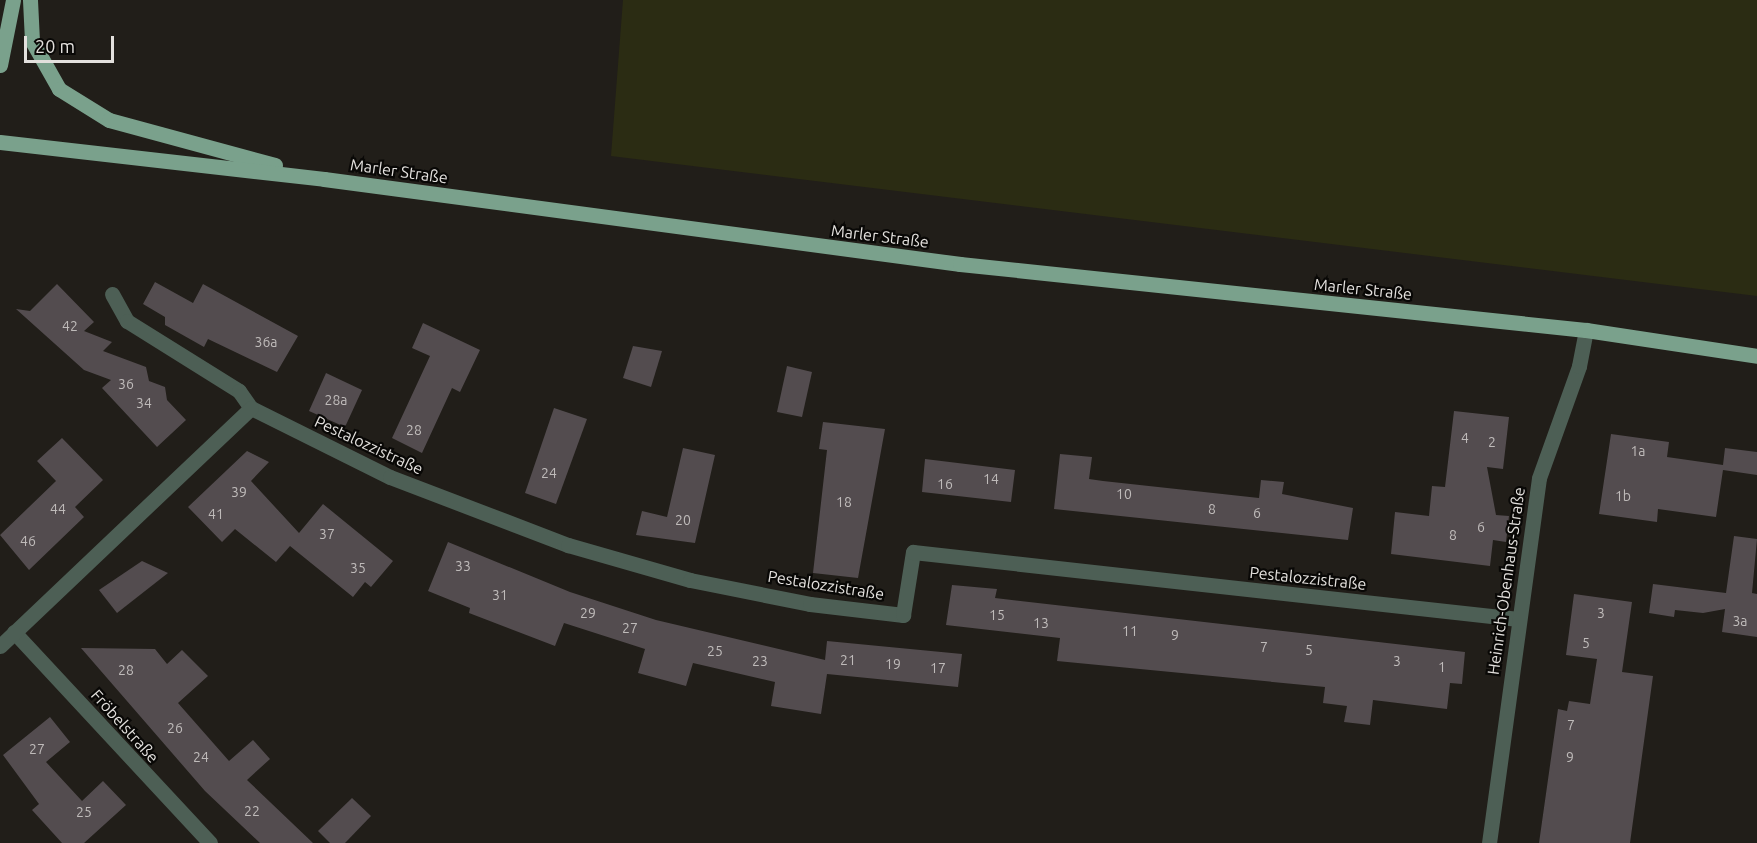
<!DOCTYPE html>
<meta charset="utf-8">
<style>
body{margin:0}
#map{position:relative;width:1757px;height:843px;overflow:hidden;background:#211e19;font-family:Ubuntu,sans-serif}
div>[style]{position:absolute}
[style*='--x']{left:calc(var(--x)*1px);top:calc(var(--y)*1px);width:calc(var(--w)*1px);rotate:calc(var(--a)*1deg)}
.green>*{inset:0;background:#2b2c13}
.building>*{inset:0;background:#534c4f}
.minor>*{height:15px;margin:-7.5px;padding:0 7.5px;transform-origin:7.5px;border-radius:7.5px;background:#4d5f55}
.major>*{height:15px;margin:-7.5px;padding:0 7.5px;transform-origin:7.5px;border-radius:7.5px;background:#7aa18c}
span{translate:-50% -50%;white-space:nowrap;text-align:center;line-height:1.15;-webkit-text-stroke:4.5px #090806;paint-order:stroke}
.number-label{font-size:14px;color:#bfbbba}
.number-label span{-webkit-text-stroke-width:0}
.street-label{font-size:16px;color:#e3e0dd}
.scale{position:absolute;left:24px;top:36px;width:90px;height:27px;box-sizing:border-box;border:3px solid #e3e0dd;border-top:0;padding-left:8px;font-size:18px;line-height:21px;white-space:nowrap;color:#e3e0dd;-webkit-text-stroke:4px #090806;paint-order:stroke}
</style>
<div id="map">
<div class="green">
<div style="clip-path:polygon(623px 0,1757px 0,1757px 296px,611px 156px)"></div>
</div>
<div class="building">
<div style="clip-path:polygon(155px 282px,193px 303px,203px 284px,298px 336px,277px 372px,208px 339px,204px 347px,165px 325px,165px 317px,143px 304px)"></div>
<div style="clip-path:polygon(57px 284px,94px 322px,84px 331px,112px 342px,103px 351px,146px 367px,149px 381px,165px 387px,167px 400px,186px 420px,157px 447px,102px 388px,111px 380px,84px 370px,16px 309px,30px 311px)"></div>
<div style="clip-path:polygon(423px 323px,480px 350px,460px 392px,452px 388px,422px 453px,392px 438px,430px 356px,412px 348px)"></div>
<div style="clip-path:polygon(633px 346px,662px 351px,651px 387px,623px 378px)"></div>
<div style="clip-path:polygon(787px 366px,812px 372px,802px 417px,777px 412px)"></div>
<div style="clip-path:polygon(326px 373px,362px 390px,345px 427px,309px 411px)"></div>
<div style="clip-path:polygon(554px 408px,587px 419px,556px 504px,525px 493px)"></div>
<div style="clip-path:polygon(1454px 411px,1509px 417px,1503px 469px,1487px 467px,1496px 515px,1509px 516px,1506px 542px,1493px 540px,1490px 566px,1391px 554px,1395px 512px,1429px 516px,1432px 486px,1445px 487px)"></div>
<div style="clip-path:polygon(823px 422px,885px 429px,858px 578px,813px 573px,827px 450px,819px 449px)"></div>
<div style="clip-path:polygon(1611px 434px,1669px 442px,1667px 457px,1723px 465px,1725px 448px,1757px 452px,1757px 475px,1723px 470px,1716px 517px,1658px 509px,1657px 522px,1599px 514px)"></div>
<div style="clip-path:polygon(62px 438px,103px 480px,75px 507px,84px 517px,29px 570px,0 535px,56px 481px,37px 461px)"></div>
<div style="clip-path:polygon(683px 448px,715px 455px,695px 543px,636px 535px,642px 511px,667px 517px)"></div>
<div style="clip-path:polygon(247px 451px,269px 462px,251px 481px,299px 533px,323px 504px,393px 561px,371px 587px,365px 582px,353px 597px,290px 546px,276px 562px,235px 529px,222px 542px,188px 507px)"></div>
<div style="clip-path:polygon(1060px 454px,1092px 457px,1089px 479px,1103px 481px,1259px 498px,1261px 480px,1284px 482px,1282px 494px,1353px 508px,1348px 540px,1054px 509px)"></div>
<div style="clip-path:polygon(925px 459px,1015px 470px,1011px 502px,922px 492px)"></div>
<div style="clip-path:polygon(1734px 536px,1757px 539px,1752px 593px,1757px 594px,1757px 637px,1722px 632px,1725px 609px,1703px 613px,1675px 610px,1674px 617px,1649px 613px,1653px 584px,1726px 593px)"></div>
<div style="clip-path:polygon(448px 542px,570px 592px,656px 620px,825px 660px,827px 641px,962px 654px,958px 687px,827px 674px,821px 714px,771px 706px,775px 682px,693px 663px,686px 686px,638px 673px,645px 649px,564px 623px,555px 646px,469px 613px,470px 608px,428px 591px)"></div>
<div style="clip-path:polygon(142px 561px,168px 573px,117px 613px,99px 590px)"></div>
<div style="clip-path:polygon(952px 585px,997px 589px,995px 598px,1465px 652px,1462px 684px,1450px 683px,1447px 709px,1373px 700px,1370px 725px,1344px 722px,1347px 706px,1323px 703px,1325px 687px,1057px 661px,1060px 638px,946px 625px)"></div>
<div style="clip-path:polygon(1574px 594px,1632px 602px,1622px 672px,1653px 676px,1630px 843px,1539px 843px,1558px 709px,1567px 711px,1569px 701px,1590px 704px,1597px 659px,1566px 655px)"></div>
<div style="clip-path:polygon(81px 648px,155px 649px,167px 664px,182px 650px,208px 676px,178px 703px,229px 761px,253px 740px,270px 759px,247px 780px,313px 843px,260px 843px,205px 791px)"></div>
<div style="clip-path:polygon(50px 717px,70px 742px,46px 762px,82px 801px,103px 781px,126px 805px,84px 843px,62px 843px,32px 810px,39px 804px,3px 755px)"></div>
<div style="clip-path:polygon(352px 798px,371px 816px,345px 843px,330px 843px,318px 831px)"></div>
</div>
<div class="minor">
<div style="--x:112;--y:294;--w:31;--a:61"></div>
<div style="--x:127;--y:321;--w:132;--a:32"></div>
<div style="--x:239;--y:391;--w:21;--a:55"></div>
<div style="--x:251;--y:408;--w:155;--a:26.4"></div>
<div style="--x:390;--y:477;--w:191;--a:20.9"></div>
<div style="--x:568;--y:545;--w:127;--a:16"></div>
<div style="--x:690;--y:580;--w:122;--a:11.3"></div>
<div style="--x:810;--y:604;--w:94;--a:6.7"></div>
<div style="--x:903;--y:615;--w:64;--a:-81"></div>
<div style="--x:913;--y:552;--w:609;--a:6.32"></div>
<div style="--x:14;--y:632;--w:288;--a:47.1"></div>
<div style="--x:0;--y:646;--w:346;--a:-43.5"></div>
<div style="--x:1489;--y:843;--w:368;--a:-82.2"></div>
<div style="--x:1539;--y:478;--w:119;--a:-70.3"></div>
<div style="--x:1579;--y:366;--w:37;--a:-79"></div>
</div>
<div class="major">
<div style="--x:30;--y:0;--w:41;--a:87.2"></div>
<div style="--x:32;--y:41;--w:55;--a:60.6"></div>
<div style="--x:59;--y:89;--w:59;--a:31.8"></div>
<div style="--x:109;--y:120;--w:172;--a:15.2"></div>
<div style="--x:0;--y:65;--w:66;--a:-78.7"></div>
<div style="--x:0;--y:142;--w:326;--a:6.5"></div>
<div style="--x:324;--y:179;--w:642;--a:7.61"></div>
<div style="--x:960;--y:264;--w:629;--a:6.02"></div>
<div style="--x:1586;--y:330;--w:173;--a:8.6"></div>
</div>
<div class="number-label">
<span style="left:70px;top:326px">42</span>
<span style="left:266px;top:342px">36a</span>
<span style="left:126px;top:384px">36</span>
<span style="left:336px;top:400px">28a</span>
<span style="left:144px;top:403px">34</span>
<span style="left:414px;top:430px">28</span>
<span style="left:1465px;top:438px">4</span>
<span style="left:1492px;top:442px">2</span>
<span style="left:1638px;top:451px">1a</span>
<span style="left:549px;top:473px">24</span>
<span style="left:991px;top:479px">14</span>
<span style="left:945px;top:484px">16</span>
<span style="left:239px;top:492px">39</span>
<span style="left:1124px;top:494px">10</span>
<span style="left:1623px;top:496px">1b</span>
<span style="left:844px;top:502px">18</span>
<span style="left:58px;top:509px">44</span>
<span style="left:1212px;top:509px">8</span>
<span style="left:1257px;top:513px">6</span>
<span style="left:216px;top:514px">41</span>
<span style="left:683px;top:520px">20</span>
<span style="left:1481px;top:527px">6</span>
<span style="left:327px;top:534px">37</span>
<span style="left:1453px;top:535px">8</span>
<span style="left:28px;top:541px">46</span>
<span style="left:463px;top:566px">33</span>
<span style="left:358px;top:568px">35</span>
<span style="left:500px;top:595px">31</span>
<span style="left:588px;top:613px">29</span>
<span style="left:1601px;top:613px">3</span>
<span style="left:997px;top:615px">15</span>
<span style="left:1740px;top:621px">3a</span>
<span style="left:1041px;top:623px">13</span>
<span style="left:630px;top:628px">27</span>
<span style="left:1130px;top:631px">11</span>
<span style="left:1175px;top:635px">9</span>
<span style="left:1586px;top:643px">5</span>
<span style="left:1264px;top:647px">7</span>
<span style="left:1309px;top:650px">5</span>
<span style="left:715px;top:651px">25</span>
<span style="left:848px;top:660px">21</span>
<span style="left:760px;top:661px">23</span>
<span style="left:1397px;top:661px">3</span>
<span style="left:893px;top:664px">19</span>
<span style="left:1442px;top:667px">1</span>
<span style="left:938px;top:668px">17</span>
<span style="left:126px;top:670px">28</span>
<span style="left:1571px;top:725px">7</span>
<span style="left:175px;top:728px">26</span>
<span style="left:37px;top:749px">27</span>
<span style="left:201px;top:757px">24</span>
<span style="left:1570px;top:757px">9</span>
<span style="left:252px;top:811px">22</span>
<span style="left:84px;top:812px">25</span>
</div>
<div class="street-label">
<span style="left:399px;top:171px;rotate:8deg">Marler Straße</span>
<span style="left:880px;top:236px;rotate:7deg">Marler Straße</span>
<span style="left:1363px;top:289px;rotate:6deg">Marler Straße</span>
<span style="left:369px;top:445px;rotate:25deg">Pestalozzistraße</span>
<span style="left:1308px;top:578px;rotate:6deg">Pestalozzistraße</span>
<span style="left:1506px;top:581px;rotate:-82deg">Heinrich-Obenhaus-Straße</span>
<span style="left:826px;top:585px;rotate:9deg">Pestalozzistraße</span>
<span style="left:125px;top:726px;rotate:48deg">Fröbelstraße</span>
</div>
<div class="scale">20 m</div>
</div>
